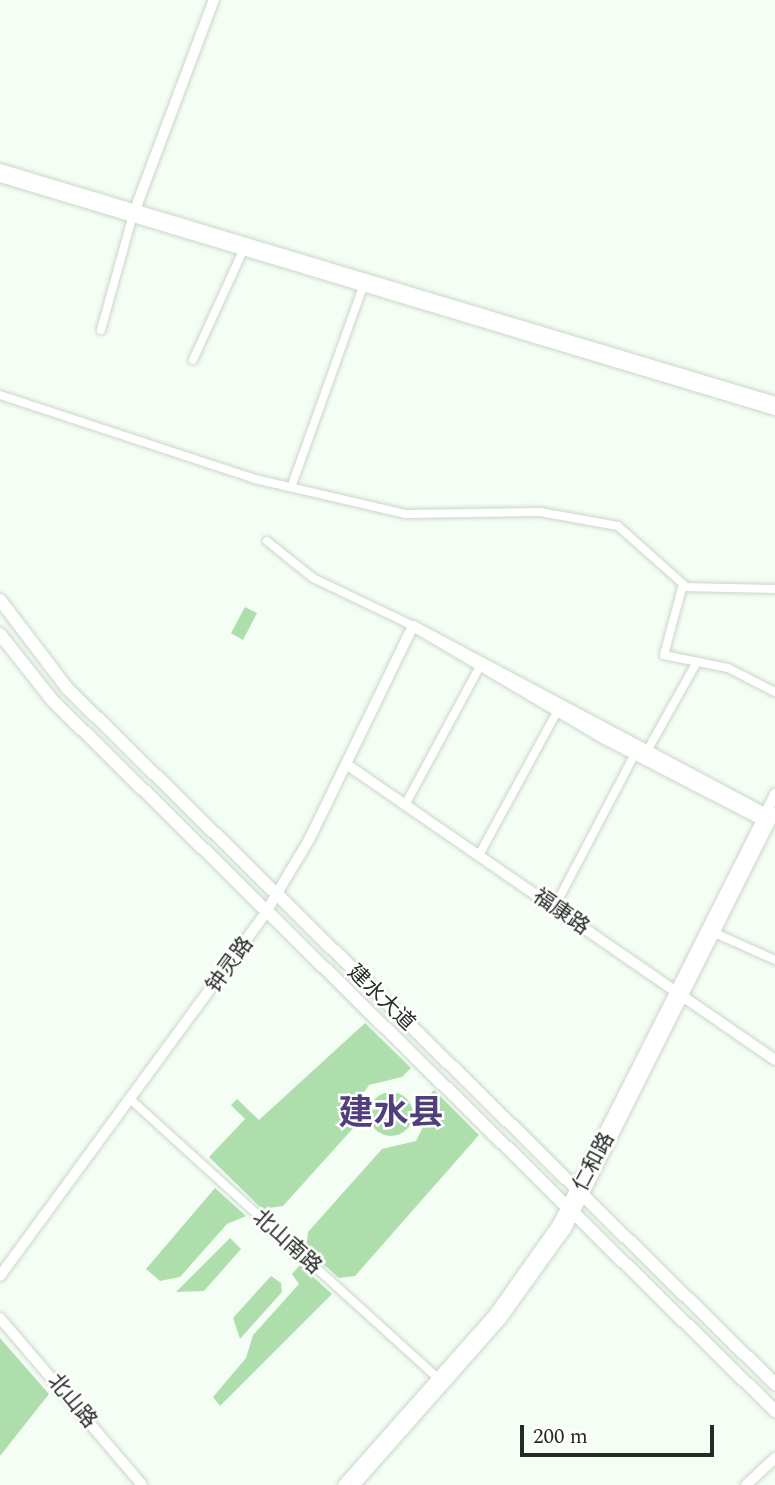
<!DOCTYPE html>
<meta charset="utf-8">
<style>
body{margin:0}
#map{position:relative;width:775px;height:1485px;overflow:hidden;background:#f5fef5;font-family:Spectral,"Noto Sans SC",serif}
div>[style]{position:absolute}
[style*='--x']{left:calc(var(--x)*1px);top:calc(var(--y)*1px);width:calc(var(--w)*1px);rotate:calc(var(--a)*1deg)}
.green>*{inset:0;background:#afdead}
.round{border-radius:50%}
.roads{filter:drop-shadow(0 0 2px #c9d7c8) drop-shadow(0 0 2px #c9d7c8)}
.street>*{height:8px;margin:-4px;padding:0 4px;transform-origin:4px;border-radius:4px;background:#fff}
.secondary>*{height:10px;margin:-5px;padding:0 5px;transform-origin:5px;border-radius:5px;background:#fff}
.primary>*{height:12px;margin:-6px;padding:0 6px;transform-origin:6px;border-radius:6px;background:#fff}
span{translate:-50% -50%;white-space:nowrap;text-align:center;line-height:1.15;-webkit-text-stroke:5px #fff;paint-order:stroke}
.street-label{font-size:21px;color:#252a24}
.town-label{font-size:35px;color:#513f7d;font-weight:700}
.scale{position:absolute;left:520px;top:1425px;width:194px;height:32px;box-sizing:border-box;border:4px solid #252a24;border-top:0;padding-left:9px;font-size:21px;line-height:24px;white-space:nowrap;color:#252a24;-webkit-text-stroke:5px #fff;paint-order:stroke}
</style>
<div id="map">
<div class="green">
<div style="clip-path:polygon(245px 607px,257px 613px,243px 640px,231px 633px)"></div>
<div style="clip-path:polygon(365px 1023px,411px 1068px,402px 1077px,369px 1085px,356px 1104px,356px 1125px,283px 1206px,262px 1209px,209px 1157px,245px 1119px,231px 1105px,237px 1099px,259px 1120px)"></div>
<div style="clip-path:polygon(434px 1090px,479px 1135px,355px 1276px,339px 1278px,306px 1249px,308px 1232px,382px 1149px,416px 1141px,426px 1121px,424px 1101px)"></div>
<div class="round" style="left:369px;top:1092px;width:44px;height:44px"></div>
<div style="clip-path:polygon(215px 1188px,246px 1216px,227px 1224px,180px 1277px,160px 1281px,146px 1269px)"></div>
<div style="clip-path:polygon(230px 1238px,241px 1249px,204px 1291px,176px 1292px)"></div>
<div style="clip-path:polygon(300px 1265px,332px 1294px,220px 1406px,213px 1397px,246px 1358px,253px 1335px,299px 1284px,292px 1274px)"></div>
<div style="clip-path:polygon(271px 1276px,281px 1283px,282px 1292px,240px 1339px,233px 1318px)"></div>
<div style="clip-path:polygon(0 1338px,49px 1394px,0 1456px)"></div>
</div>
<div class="roads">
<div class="street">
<div style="--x:101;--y:330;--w:116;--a:-74.5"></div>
<div style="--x:193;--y:360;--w:120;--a:-65.4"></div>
<div style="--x:0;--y:395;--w:268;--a:18.2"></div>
<div style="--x:255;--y:479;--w:154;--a:13.1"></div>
<div style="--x:405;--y:514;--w:135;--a:-0.8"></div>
<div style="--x:540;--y:512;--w:79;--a:10.2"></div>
<div style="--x:618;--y:526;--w:87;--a:41.7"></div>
<div style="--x:683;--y:584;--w:73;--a:105"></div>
<div style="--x:664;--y:655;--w:65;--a:11.5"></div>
<div style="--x:728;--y:668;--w:53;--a:27.1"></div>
<div style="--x:292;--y:485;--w:210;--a:-70.3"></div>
<div style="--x:267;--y:541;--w:59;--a:38.8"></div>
<div style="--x:313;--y:578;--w:111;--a:25.6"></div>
<div style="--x:683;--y:587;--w:92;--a:1.2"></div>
<div style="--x:647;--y:751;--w:102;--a:-60.7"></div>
<div style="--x:405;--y:805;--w:156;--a:-61.6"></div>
<div style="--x:479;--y:855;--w:163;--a:-61.4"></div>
<div style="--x:554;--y:908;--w:174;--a:-62.3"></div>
<div style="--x:717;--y:934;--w:64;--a:24.1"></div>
<div style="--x:130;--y:1099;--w:421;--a:42.2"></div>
</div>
<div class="secondary">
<div style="--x:0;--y:169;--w:809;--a:16.73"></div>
<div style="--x:0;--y:177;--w:809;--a:16.73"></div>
<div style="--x:133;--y:215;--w:230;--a:-69.4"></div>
<div style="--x:413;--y:626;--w:221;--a:30.5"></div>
<div style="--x:603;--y:738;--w:186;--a:27.3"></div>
<div style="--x:413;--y:626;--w:403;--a:28"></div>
<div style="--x:346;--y:764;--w:521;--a:34.6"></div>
<div style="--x:0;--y:1276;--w:451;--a:-53.8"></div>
<div style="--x:266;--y:912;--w:84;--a:-59.2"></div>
<div style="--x:309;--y:840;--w:238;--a:-64.1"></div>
<div style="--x:0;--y:1318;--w:219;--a:49.6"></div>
<div style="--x:343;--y:1485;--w:230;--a:-48.5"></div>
<div style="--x:495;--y:1313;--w:109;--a:-54.7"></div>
<div style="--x:558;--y:1224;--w:482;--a:-63.2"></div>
<div style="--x:355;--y:1485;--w:222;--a:-48.6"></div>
<div style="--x:502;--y:1318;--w:110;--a:-54.3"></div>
<div style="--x:566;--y:1229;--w:466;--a:-63.4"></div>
<div style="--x:746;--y:1485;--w:40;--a:-43"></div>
</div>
<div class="primary">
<div style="--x:0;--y:600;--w:111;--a:52.7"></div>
<div style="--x:67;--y:688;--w:993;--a:44.51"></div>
<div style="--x:0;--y:634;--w:85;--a:51.7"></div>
<div style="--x:53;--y:701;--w:1013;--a:44.52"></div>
</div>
</div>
<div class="street-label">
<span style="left:561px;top:912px;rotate:35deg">福康路</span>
<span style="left:230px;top:965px;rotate:-54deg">钟灵路</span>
<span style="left:381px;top:998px;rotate:44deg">建水大道</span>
<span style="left:594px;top:1162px;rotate:-62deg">仁和路</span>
<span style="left:287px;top:1242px;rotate:42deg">北山南路</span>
<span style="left:72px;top:1401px;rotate:50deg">北山路</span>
</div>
<div class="town-label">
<span style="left:391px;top:1114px">建水县</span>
</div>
<div class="scale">200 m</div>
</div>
